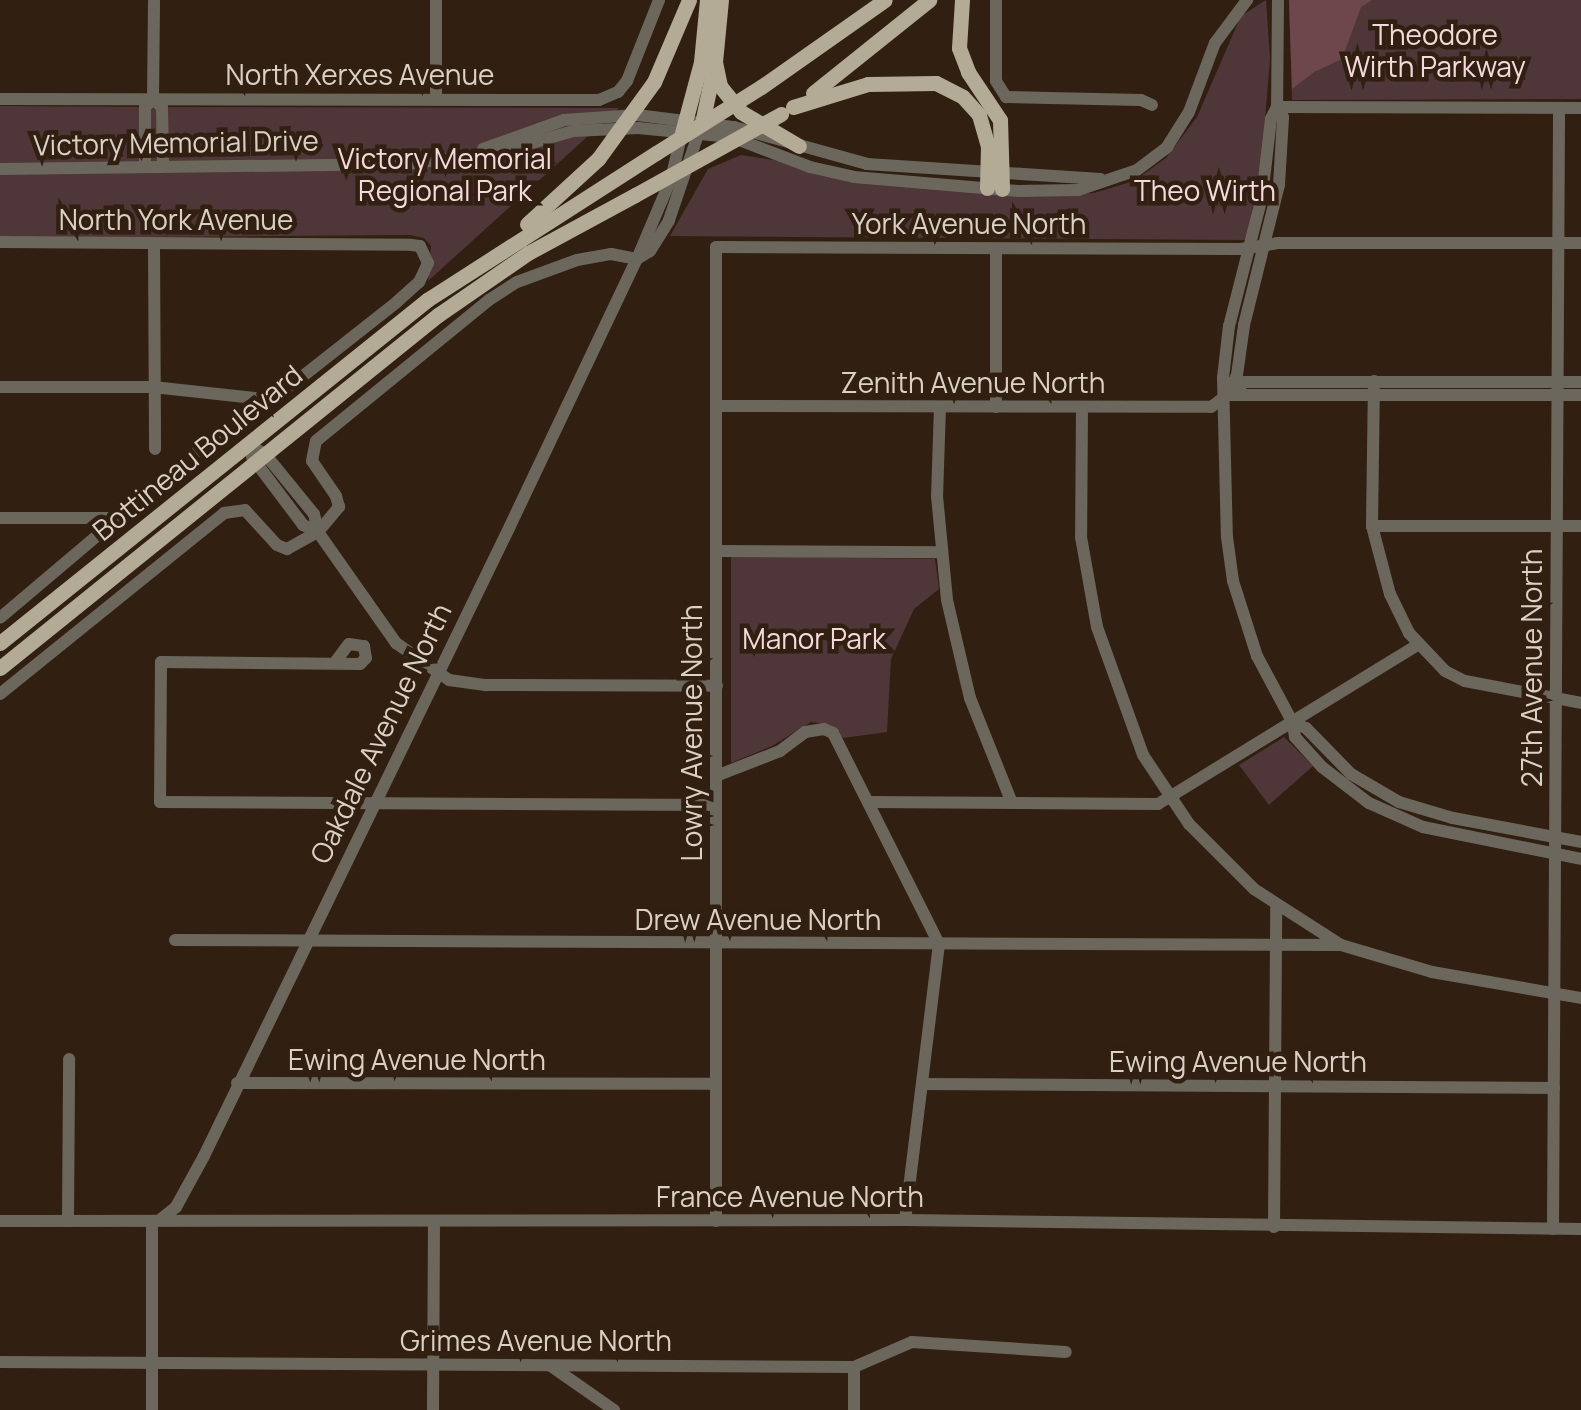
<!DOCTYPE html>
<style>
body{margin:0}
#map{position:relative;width:1581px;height:1410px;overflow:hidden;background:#312011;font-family:Manrope,sans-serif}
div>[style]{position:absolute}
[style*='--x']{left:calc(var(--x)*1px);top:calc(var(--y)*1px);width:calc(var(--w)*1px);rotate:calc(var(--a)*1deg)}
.green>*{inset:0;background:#4f3638}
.forest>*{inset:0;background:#6e474c}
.minor>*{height:12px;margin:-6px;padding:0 6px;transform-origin:6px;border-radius:6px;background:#6c675d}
.major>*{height:15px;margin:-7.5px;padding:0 7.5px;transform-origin:7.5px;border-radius:7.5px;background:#b3ab95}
.major-bridge>*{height:15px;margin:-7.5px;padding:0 7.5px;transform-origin:7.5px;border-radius:7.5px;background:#b3ab95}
span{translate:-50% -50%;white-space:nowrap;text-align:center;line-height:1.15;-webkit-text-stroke:9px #312011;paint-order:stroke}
.park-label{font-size:28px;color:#f6d8db}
.street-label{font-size:28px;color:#dbd0c6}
</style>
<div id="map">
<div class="green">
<div style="clip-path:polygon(1266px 0,1270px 59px,1261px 169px,1246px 240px,670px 236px,708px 169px,741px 155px,1010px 196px,1094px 193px,1134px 181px,1166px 158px,1197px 117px,1241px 16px)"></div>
<div style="clip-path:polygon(1289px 0,1581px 0,1581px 99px,1292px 100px)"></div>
<div style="clip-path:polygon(0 106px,145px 107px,619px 108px,428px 281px,431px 246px,424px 238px,410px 235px,0 238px)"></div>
<div style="clip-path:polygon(731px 556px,935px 559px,939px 589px,914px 609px,891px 659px,887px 732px,843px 738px,827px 724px,811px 722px,772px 746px,731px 763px)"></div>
<div style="clip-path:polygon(1284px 737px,1313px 766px,1269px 805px,1239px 765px)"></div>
</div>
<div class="forest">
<div style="clip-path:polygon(1289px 0,1372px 0,1361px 7px,1342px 59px,1314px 72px,1292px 89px)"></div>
</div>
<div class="minor">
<div style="--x:436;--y:0;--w:99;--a:90"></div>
<div style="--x:996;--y:0;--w:81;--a:90"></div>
<div style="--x:996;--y:81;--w:19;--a:58"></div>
<div style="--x:1006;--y:97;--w:135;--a:1.3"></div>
<div style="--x:1141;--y:100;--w:12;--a:24"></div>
<div style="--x:1278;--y:0;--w:107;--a:90.5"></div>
<div style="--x:1277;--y:107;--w:13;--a:117"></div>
<div style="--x:1271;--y:119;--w:79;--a:96.6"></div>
<div style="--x:1262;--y:197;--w:133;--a:104.3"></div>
<div style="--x:1229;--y:326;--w:52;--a:96.6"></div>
<div style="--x:1223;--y:378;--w:159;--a:88.6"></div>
<div style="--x:1227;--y:537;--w:44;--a:82.2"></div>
<div style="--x:1233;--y:581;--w:79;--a:72.3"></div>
<div style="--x:1257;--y:656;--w:76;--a:61.8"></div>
<div style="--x:1293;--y:723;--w:14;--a:82"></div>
<div style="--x:1295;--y:737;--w:40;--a:48"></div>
<div style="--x:1322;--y:767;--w:59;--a:37.5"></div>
<div style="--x:1369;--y:803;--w:59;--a:24"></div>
<div style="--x:1423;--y:827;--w:161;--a:11.4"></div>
<div style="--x:0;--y:99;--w:599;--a:0.1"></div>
<div style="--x:599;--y:100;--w:21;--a:-23"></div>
<div style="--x:618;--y:92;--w:14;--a:-51"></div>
<div style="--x:627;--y:81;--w:87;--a:-68.4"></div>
<div style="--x:153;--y:99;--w:12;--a:42"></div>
<div style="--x:162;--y:107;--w:60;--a:89"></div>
<div style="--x:1277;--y:107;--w:304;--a:0.2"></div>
<div style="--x:483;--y:149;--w:86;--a:-19.7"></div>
<div style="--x:564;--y:120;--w:73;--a:-3.9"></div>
<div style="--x:637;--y:115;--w:98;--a:7.1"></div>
<div style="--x:734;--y:127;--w:138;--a:15.5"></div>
<div style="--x:867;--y:164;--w:234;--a:3.7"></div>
<div style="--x:145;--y:167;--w:60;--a:-90"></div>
<div style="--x:145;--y:107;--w:11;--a:-45"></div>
<div style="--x:153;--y:99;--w:99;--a:-89.4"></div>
<div style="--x:0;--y:169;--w:407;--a:-0.7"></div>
<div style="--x:407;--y:164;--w:99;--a:-7.6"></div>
<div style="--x:505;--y:151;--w:71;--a:-16.4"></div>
<div style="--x:573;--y:131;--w:65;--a:-2.6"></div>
<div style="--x:638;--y:128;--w:93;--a:5.5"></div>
<div style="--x:731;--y:137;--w:85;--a:20.8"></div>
<div style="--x:810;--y:167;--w:45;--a:12.8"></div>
<div style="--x:854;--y:177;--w:165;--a:4.9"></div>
<div style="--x:1018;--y:191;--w:60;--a:-1"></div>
<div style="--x:1078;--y:190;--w:62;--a:-18.7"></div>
<div style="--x:1137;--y:170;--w:38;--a:-37"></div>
<div style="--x:1167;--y:147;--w:41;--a:-57.8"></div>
<div style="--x:1189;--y:112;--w:74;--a:-69.4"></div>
<div style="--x:1215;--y:43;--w:54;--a:-53.3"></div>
<div style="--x:0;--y:242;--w:411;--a:0.4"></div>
<div style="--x:411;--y:245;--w:9;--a:6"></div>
<div style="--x:420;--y:246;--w:19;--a:65"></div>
<div style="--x:428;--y:263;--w:21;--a:115"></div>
<div style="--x:419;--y:282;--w:30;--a:138"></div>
<div style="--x:397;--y:302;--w:126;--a:141.8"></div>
<div style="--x:298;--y:380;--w:109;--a:145.4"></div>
<div style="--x:208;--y:442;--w:272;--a:139.8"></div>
<div style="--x:154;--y:245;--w:204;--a:89.7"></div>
<div style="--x:637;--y:259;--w:15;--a:-32"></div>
<div style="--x:650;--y:251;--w:36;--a:-58"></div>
<div style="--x:669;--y:220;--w:96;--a:-71.2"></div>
<div style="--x:1374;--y:381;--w:145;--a:90.8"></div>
<div style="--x:1372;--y:526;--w:70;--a:75.2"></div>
<div style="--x:1390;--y:594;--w:43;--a:64"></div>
<div style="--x:1409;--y:633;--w:52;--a:46.5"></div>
<div style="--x:1445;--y:671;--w:22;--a:27"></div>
<div style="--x:1465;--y:681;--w:118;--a:10.7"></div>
<div style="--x:0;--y:387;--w:153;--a:0"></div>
<div style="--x:153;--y:387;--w:102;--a:6.2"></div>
<div style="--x:254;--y:398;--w:11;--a:49"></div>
<div style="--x:1229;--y:391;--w:18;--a:-63"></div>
<div style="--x:1237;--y:375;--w:50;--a:-82"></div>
<div style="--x:1244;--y:325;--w:144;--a:-76"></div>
<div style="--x:1279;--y:185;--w:68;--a:-86.6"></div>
<div style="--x:1283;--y:117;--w:12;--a:-121"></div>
<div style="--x:1227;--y:395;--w:354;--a:0"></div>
<div style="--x:716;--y:406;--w:495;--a:0.1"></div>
<div style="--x:1211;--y:407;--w:42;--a:-36.3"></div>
<div style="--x:1245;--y:382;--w:336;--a:0"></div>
<div style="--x:940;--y:407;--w:89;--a:91.9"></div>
<div style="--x:937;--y:496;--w:104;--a:84.5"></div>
<div style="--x:947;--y:600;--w:101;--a:76.8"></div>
<div style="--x:970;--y:698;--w:113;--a:68.2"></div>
<div style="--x:996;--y:407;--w:158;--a:-90"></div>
<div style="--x:1082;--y:407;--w:130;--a:90.4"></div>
<div style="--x:1081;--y:537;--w:91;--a:79.9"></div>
<div style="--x:1097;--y:627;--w:136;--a:70.2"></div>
<div style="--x:1143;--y:755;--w:83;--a:56.3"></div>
<div style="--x:1189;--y:824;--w:92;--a:45"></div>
<div style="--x:1254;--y:889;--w:103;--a:32.8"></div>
<div style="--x:1341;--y:945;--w:95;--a:16.5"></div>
<div style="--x:1432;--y:972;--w:151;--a:9.9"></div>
<div style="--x:247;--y:444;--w:21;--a:29"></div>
<div style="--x:265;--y:454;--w:77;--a:50.8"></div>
<div style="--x:314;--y:514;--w:18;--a:77"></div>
<div style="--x:318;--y:532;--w:136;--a:54.9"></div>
<div style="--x:396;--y:643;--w:65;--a:34.9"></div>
<div style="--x:449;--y:680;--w:37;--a:8"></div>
<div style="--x:486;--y:685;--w:231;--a:0.2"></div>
<div style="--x:252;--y:457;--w:85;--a:53.1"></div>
<div style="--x:303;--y:525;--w:17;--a:25"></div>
<div style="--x:0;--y:518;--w:119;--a:0"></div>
<div style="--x:1372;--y:526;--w:209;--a:0"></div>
<div style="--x:716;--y:551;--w:225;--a:0.3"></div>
<div style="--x:336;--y:661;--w:21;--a:-53"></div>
<div style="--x:349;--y:644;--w:15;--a:8"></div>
<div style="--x:364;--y:646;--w:12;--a:81"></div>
<div style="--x:366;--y:658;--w:8;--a:135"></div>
<div style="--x:360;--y:664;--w:199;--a:-179.4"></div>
<div style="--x:161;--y:662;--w:140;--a:90.4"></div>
<div style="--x:160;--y:802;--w:556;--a:0.31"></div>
<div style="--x:0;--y:694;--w:288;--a:-38.9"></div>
<div style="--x:224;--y:513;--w:21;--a:-8"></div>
<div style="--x:245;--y:510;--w:47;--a:47.6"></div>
<div style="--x:277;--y:545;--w:11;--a:22"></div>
<div style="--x:287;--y:549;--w:35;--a:-29"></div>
<div style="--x:318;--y:532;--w:33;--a:-50"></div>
<div style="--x:339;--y:507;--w:11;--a:-105"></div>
<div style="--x:336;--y:496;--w:42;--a:-124.4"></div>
<div style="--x:312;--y:461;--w:20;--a:-79"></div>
<div style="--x:316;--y:441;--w:223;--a:-39.2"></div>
<div style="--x:489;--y:300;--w:33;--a:-33"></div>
<div style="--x:517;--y:282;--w:64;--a:-20.1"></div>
<div style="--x:577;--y:260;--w:35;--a:-10"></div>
<div style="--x:611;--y:254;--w:26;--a:11"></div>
<div style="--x:1293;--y:723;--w:14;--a:21"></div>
<div style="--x:1306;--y:728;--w:64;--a:45.6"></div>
<div style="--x:1351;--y:774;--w:56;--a:30.3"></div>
<div style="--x:1399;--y:802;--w:56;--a:16.5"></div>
<div style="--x:1453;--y:818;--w:130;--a:10.6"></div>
<div style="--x:716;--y:776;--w:69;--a:-21.3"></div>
<div style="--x:780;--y:751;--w:31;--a:-37"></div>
<div style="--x:805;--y:732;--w:19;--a:-9"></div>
<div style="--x:824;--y:729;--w:10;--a:24"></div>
<div style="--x:833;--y:733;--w:236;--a:63.3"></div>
<div style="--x:939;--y:944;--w:278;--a:97"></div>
<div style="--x:869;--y:802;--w:289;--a:0.4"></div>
<div style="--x:1158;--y:804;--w:304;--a:-31.5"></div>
<div style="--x:175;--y:940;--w:1166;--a:0.25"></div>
<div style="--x:237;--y:1083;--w:479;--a:0.1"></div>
<div style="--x:922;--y:1084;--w:632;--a:0.36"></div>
<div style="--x:160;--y:1220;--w:21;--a:-39"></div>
<div style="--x:176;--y:1207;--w:58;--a:-61.2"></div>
<div style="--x:204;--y:1156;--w:700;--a:-64.09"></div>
<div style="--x:510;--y:526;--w:296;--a:-64.6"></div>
<div style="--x:637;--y:259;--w:87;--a:-67"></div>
<div style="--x:671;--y:179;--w:47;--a:-76.6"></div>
<div style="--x:0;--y:1221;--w:905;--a:-0.06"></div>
<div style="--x:905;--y:1220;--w:676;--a:0.76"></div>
<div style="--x:68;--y:1221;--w:162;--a:-89.6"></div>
<div style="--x:716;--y:1221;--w:974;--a:-90"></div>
<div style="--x:716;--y:247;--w:525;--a:0.22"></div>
<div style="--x:1241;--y:249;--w:36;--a:-9"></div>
<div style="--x:1277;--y:243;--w:304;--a:0"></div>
<div style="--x:152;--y:1222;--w:188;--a:90"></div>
<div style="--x:1274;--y:1227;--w:321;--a:-89.6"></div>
<div style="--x:1553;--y:1229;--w:1121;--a:-89.69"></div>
<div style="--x:0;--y:1362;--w:854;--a:0.34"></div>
<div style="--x:854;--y:1367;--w:63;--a:-23.3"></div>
<div style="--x:912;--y:1342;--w:154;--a:3.7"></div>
<div style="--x:551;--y:1366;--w:77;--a:34.9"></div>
<div style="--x:433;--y:1410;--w:188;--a:-89.7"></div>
<div style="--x:854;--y:1410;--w:43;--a:-90"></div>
</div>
<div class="major">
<div style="--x:962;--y:0;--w:48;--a:93.6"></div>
<div style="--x:959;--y:48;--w:26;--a:69"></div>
<div style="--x:968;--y:72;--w:58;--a:56.3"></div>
<div style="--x:1000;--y:120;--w:69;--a:88.3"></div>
<div style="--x:715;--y:62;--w:25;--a:78"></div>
<div style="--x:720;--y:86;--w:33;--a:51"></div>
<div style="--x:741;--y:112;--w:67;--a:30.4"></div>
<div style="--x:654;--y:82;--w:89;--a:-66.9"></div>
<div style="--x:761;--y:87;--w:151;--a:-35.1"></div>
<div style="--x:813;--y:93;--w:149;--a:-38.7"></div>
<div style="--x:793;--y:107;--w:78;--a:-17"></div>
<div style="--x:868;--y:84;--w:68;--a:-0.8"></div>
<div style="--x:936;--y:83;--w:30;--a:27"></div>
<div style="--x:963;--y:97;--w:24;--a:48"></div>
<div style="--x:979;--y:115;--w:32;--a:74"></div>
<div style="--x:988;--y:146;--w:42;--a:91.4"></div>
<div style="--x:702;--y:123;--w:62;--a:-78"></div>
<div style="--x:715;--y:62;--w:62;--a:-84.5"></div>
<div style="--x:682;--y:133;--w:73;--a:-75"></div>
<div style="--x:701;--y:62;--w:62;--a:-84.5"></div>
<div style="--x:527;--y:224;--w:96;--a:-42.5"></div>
<div style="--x:0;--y:643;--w:548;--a:-38.77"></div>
<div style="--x:427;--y:300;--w:272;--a:-32.7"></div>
<div style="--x:0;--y:668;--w:563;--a:-38.87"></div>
<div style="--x:438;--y:315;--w:109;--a:-34.6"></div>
<div style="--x:528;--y:253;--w:122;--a:-28.5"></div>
</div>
<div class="major-bridge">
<div style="--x:656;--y:153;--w:124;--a:-32.2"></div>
<div style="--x:598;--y:159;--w:95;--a:-54"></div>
<div style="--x:635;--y:195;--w:167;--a:-29"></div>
</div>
<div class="park-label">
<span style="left:1435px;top:50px">Theodore<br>Wirth Parkway</span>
<span style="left:445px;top:174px">Victory Memorial<br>Regional Park</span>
<span style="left:1205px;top:190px">Theo Wirth</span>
<span style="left:814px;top:638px">Manor Park</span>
</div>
<div class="street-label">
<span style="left:360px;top:74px">North Xerxes Avenue</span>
<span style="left:176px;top:142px;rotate:-1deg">Victory Memorial Drive</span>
<span style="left:176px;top:219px">North York Avenue</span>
<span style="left:969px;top:223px">York Avenue North</span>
<span style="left:973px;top:382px">Zenith Avenue North</span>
<span style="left:197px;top:452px;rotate:-39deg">Bottineau Boulevard</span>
<span style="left:1531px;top:668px;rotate:-90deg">27th Avenue North</span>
<span style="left:380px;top:733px;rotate:-64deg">Oakdale Avenue North</span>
<span style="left:691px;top:733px;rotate:-90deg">Lowry Avenue North</span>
<span style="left:758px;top:919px">Drew Avenue North</span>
<span style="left:417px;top:1059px">Ewing Avenue North</span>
<span style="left:1238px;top:1061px">Ewing Avenue North</span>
<span style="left:790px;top:1196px">France Avenue North</span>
<span style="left:536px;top:1340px">Grimes Avenue North</span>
</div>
</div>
